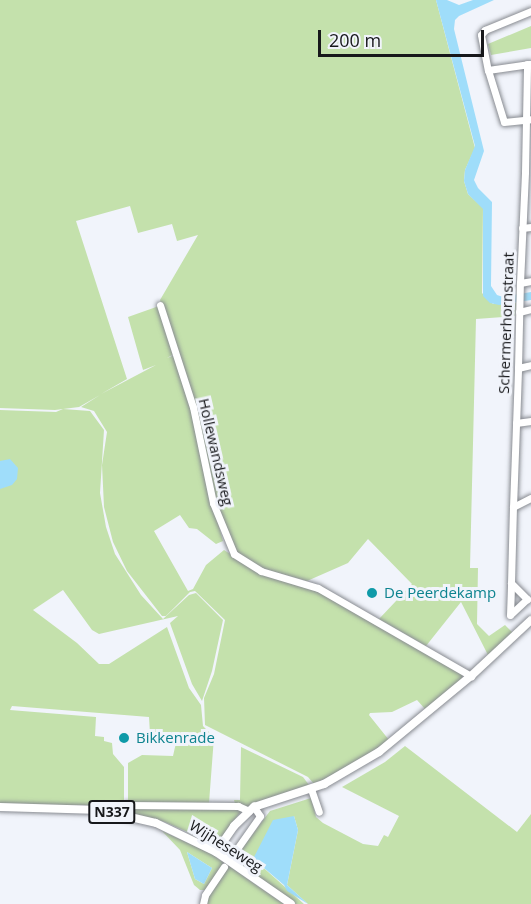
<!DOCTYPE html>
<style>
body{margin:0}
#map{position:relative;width:531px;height:904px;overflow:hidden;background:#f1f4fb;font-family:"Open Sans",sans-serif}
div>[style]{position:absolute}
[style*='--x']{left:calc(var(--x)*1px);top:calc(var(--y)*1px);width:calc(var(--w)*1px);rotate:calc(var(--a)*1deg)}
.green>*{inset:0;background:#c4e1ac}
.water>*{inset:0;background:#9fddfa}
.roads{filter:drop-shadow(0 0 2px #888b91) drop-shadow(0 0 2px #888b91)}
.minor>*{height:7px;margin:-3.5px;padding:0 3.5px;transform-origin:3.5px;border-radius:3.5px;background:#fff}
.major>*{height:8px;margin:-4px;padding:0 4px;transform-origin:4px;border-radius:4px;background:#fff}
.dots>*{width:16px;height:16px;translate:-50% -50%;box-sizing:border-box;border:3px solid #f1f4fb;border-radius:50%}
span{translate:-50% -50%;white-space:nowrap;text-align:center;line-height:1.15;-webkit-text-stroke:6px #f1f4fb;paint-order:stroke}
.shield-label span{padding:2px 4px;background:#f1f4fb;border:2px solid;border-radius:4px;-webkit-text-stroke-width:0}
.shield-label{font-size:14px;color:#17181b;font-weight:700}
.street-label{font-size:15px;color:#17181b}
.culture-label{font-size:15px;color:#0d838f}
.left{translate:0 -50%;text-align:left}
.scale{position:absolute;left:318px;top:30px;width:166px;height:27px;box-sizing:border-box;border:3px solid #17181b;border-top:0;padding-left:8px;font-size:18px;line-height:21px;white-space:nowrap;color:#17181b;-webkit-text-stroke:4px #f1f4fb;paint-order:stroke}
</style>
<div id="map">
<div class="green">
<div style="clip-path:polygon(0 0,436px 0,475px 148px,465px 170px,464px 181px,468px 194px,483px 208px,482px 293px,493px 304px,516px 303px,515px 316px,476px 319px,470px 568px,478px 568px,477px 624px,489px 636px,505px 625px,513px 633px,488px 655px,461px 602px,426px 646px,379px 619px,412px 584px,368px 539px,348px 563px,307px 581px,257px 567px,235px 551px,212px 493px,198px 418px,160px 300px,198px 235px,177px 241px,172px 224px,138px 233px,130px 206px,76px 221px,127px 379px,101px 394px,156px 365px,143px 370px,128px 317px,159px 306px,174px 354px,167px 358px,175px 355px,194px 417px,205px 476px,223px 541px,216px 544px,197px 529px,189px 528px,180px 515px,154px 531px,188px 591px,193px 589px,206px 565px,224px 550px,255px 570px,323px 592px,462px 674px,462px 679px,425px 709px,417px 700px,392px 712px,370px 713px,369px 715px,389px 740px,349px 767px,314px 784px,308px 777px,205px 725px,204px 698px,214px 674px,225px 620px,195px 591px,190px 592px,166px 616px,162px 616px,127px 571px,113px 542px,104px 507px,102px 465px,107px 432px,94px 411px,81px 407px,100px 395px,79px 407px,55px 410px,0 408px)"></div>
<div style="clip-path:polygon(531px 26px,531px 48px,491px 55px,488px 44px)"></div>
<div style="clip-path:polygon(63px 409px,90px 411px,104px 430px,100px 493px,106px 527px,115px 554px,141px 595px,163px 619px,189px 595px,196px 593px,223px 620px,212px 671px,202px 701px,192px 684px,171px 626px,170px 623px,178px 616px,99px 634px,92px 630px,63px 590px,33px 610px,77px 643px,99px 664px,109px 664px,167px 627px,189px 688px,201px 705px,203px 726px,214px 737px,209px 803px,128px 802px,128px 763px,142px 755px,173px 756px,178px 734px,150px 734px,149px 717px,12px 706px,10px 710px,96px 717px,95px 736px,104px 737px,104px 741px,112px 743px,113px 754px,124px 767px,124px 802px,120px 809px,242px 810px,221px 838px,215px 841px,210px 842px,165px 822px,114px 808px,82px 805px,0 805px,0 410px,56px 412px)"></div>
<div style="clip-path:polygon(405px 746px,517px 832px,531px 814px,531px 904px,308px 904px,287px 885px,298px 830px,294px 816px,257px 862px,304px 904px,296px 904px,234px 859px,270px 811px,311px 798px,316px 817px,323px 823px,363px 844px,378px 846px,384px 835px,388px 837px,399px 816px,342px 787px,385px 762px)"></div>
<div style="clip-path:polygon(241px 747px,303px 777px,309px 785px,250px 808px,235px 804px,234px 800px,240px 800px)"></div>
<div style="clip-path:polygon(evenodd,162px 831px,210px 853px,224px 863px,205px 890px,200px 890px,194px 885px,180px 850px,162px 831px,187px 852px,212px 868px,204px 884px,195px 879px,187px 852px)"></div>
<div style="clip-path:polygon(229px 866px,252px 882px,284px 904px,204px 904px,208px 894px)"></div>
</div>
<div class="water">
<div style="clip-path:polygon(436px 0,447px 0,459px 5px,473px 0,494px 0,459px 16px,455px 20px,454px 29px,484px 151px,474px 180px,478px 188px,492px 202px,491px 286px,497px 295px,503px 297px,531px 292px,531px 300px,499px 305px,490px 303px,483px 296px,483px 209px,468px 194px,464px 181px,465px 170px,475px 146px)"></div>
<div style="clip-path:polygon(10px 459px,18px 468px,17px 479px,12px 485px,0 489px,0 461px)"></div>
<div style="clip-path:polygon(294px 816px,298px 830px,287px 885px,308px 904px,287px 891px,284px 885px,257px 862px,254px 857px,273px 820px)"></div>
<div style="clip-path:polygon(187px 852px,212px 868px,204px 884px,195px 879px)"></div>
</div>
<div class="roads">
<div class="minor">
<div style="--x:531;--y:11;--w:50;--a:157.6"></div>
<div style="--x:485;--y:30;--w:6;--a:129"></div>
<div style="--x:481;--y:35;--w:36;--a:79"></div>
<div style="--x:488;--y:70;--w:54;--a:72.9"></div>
<div style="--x:504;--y:122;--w:27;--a:-6"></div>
<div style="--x:488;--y:70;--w:42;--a:-8.1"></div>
<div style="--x:522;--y:228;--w:9;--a:-6"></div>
<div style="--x:520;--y:283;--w:11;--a:-10"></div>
<div style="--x:160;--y:305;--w:107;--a:72.1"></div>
<div style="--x:193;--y:407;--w:98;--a:78.2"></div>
<div style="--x:213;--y:503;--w:55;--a:67.6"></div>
<div style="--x:234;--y:554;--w:32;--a:32"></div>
<div style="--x:261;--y:571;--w:59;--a:16.6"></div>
<div style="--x:318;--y:588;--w:177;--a:29.9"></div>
<div style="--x:519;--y:312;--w:12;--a:-14"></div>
<div style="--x:518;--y:368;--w:13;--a:-13"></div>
<div style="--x:516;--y:423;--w:15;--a:-8"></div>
<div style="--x:513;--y:507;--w:20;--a:-27"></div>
<div style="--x:511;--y:583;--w:23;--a:45"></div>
<div style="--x:527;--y:599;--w:23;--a:137"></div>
<div style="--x:510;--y:615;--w:32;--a:-88"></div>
<div style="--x:511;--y:583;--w:76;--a:-88.5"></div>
<div style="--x:513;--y:507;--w:139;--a:-87.9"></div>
<div style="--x:518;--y:368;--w:85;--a:-88.7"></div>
<div style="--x:520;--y:283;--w:111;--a:-87.4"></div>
<div style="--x:525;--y:172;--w:108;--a:-88.9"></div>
<div style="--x:311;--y:789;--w:24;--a:71"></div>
<div style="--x:126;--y:805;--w:112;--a:0.5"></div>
<div style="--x:238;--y:806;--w:12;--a:24"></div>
<div style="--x:234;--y:853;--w:45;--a:-54.9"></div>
<div style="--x:260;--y:816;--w:11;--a:-124"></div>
<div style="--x:203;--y:904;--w:9;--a:-77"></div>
<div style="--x:205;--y:895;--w:34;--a:-56"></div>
</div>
<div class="major">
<div style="--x:0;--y:807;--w:100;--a:1.7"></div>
<div style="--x:100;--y:810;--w:57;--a:13.1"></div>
<div style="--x:156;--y:823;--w:67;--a:25.8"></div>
<div style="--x:216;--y:852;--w:91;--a:34.7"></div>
<div style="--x:216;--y:852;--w:32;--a:-55"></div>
<div style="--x:234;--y:826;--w:28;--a:-44"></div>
<div style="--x:254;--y:807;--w:74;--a:-18.2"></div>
<div style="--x:324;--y:784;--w:64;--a:-30.2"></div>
<div style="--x:379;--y:752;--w:119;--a:-39.6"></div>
<div style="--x:471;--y:676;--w:82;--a:-43"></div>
</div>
</div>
<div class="dots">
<div style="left:372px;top:593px;background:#0f9aa8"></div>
<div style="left:124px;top:738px;background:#0f9aa8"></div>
</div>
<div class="shield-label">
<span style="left:112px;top:812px">N337</span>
</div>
<div class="street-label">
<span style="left:506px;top:323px;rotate:-88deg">Schermerhornstraat</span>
<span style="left:216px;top:452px;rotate:77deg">Hollewandsweg</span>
<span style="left:226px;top:846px;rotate:32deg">Wijheseweg</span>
</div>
<div class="culture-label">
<span class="left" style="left:384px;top:593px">De Peerdekamp</span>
<span class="left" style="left:136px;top:738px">Bikkenrade</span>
</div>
<div class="scale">200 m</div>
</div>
